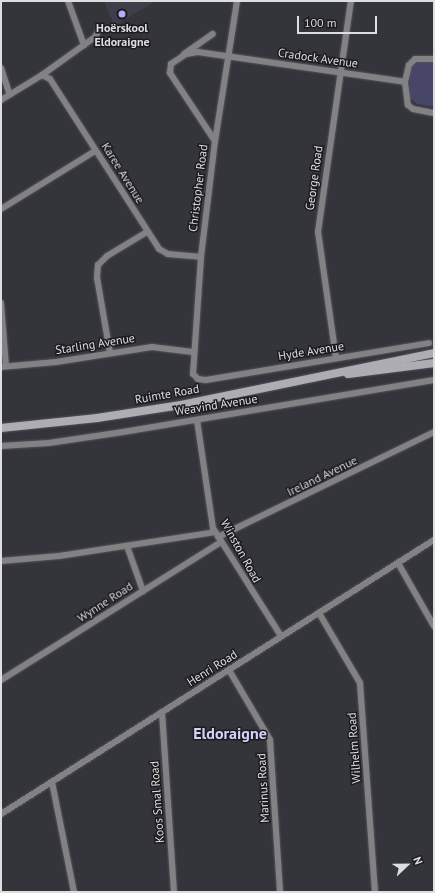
<!DOCTYPE html>
<meta charset="utf-8">
<style>
body{margin:0}
#map{position:relative;width:435px;height:893px;overflow:hidden;background:#34343b;font-family:"PT Sans",sans-serif}
div>[style]{position:absolute}
[style*='--x']{left:calc(var(--x)*1px);top:calc(var(--y)*1px);width:calc(var(--w)*1px);rotate:calc(var(--a)*1deg)}
.built>*{inset:0;background:#3e3d4a}
.green>*{inset:0;background:#484666}
.roads{filter:drop-shadow(0 0 1px #535359) drop-shadow(0 0 1px #535359)}
.street>*{height:6px;margin:-3px;padding:0 3px;transform-origin:3px;border-radius:3px;background:#828285}
.secondary>*{height:8px;margin:-4px;padding:0 4px;transform-origin:4px;border-radius:4px;background:#adadb3}
.dots>*{width:11px;height:11px;translate:-50% -50%;box-sizing:border-box;border:2px solid #1c1c1f;border-radius:50%}
span{translate:-50% -50%;white-space:nowrap;text-align:center;line-height:1.15;-webkit-text-stroke:3px #1c1c1f;paint-order:stroke}
.poi-label{font-size:12px;color:#dedee2;font-weight:700}
.street-label{font-size:12px;color:#dedee2}
.district-label{font-size:16px;color:#d3d2fd;font-weight:700}
.frame{position:absolute;inset:0;border:2px solid #dedee2;pointer-events:none}
.north{position:absolute;left:387px;top:845px;width:40px;height:40px;-webkit-text-stroke:3px #1c1c1f;paint-order:stroke;rotate:68deg;font-size:11px;font-weight:700;line-height:16px;text-align:center;color:#dedee2}
.north::after{content:'';display:block;margin:auto;width:14px;height:18px;background:#dedee2;clip-path:polygon(50% 0,100% 100%,50% 72%,0 100%)}
.scale{position:absolute;left:297px;top:16px;width:80px;height:18px;box-sizing:border-box;border:2px solid #dedee2;border-top:0;padding-left:5px;font-size:12px;line-height:14px;white-space:nowrap;color:#dedee2;-webkit-text-stroke:3px #1c1c1f;paint-order:stroke}
</style>
<div id="map">
<div class="built">
<div style="clip-path:polygon(104px 1px,156px 1px,114px 26px)"></div>
</div>
<div class="green">
<div style="clip-path:polygon(434px 60px,434px 107px,417px 104px,409px 97px,410px 69px,416px 61px)"></div>
</div>
<div class="roads">
<div class="street">
<div style="--x:68;--y:1;--w:47;--a:70"></div>
<div style="--x:237;--y:1;--w:142;--a:98.9"></div>
<div style="--x:215;--y:141;--w:117;--a:96.9"></div>
<div style="--x:201;--y:257;--w:117;--a:93.9"></div>
<div style="--x:193;--y:374;--w:7;--a:45"></div>
<div style="--x:198;--y:379;--w:8;--a:7"></div>
<div style="--x:206;--y:380;--w:226;--a:-9.4"></div>
<div style="--x:184;--y:54;--w:35;--a:-35"></div>
<div style="--x:1;--y:68;--w:28;--a:72"></div>
<div style="--x:42;--y:75;--w:9;--a:27"></div>
<div style="--x:50;--y:79;--w:202;--a:57.3"></div>
<div style="--x:159;--y:249;--w:10;--a:29"></div>
<div style="--x:168;--y:254;--w:33;--a:5"></div>
<div style="--x:405;--y:82;--w:23;--a:83"></div>
<div style="--x:408;--y:105;--w:6;--a:39"></div>
<div style="--x:413;--y:109;--w:21;--a:11"></div>
<div style="--x:1;--y:100;--w:48;--a:-31.4"></div>
<div style="--x:42;--y:75;--w:65;--a:-35.6"></div>
<div style="--x:95;--y:37;--w:6;--a:-59"></div>
<div style="--x:215;--y:141;--w:82;--a:-123.5"></div>
<div style="--x:170;--y:73;--w:9;--a:-84"></div>
<div style="--x:171;--y:64;--w:18;--a:-34"></div>
<div style="--x:186;--y:54;--w:12;--a:-9"></div>
<div style="--x:198;--y:52;--w:209;--a:8.2"></div>
<div style="--x:405;--y:82;--w:17;--a:-77"></div>
<div style="--x:409;--y:65;--w:8;--a:-45"></div>
<div style="--x:415;--y:59;--w:19;--a:0"></div>
<div style="--x:1;--y:209;--w:110;--a:-31.7"></div>
<div style="--x:1;--y:303;--w:63;--a:85.5"></div>
<div style="--x:110;--y:353;--w:76;--a:-99.8"></div>
<div style="--x:97;--y:278;--w:13;--a:-86"></div>
<div style="--x:98;--y:265;--w:13;--a:-45"></div>
<div style="--x:107;--y:256;--w:47;--a:-31"></div>
<div style="--x:336;--y:358;--w:127;--a:-98.1"></div>
<div style="--x:318;--y:232;--w:233;--a:-81.9"></div>
<div style="--x:1;--y:367;--w:55;--a:-5.2"></div>
<div style="--x:56;--y:362;--w:97;--a:-8.9"></div>
<div style="--x:152;--y:347;--w:41;--a:7"></div>
<div style="--x:197;--y:420;--w:109;--a:81.6"></div>
<div style="--x:213;--y:528;--w:128;--a:57.8"></div>
<div style="--x:1;--y:446;--w:48;--a:-3.6"></div>
<div style="--x:49;--y:443;--w:75;--a:-8.5"></div>
<div style="--x:123;--y:432;--w:315;--a:-9.5"></div>
<div style="--x:218;--y:537;--w:240;--a:-25.9"></div>
<div style="--x:127;--y:546;--w:48;--a:70.4"></div>
<div style="--x:1;--y:561;--w:58;--a:-4.9"></div>
<div style="--x:59;--y:556;--w:158;--a:-8.7"></div>
<div style="--x:398;--y:563;--w:73;--a:60.3"></div>
<div style="--x:319;--y:613;--w:81;--a:59.6"></div>
<div style="--x:360;--y:683;--w:210;--a:85.9"></div>
<div style="--x:229;--y:670;--w:81;--a:59.6"></div>
<div style="--x:270;--y:740;--w:152;--a:86.2"></div>
<div style="--x:1;--y:680;--w:260;--a:-32.1"></div>
<div style="--x:162;--y:712;--w:180;--a:86.2"></div>
<div style="--x:52;--y:782;--w:112;--a:78.7"></div>
<div style="--x:1;--y:814;--w:512;--a:-32.33"></div>
</div>
<div class="secondary">
<div style="--x:348;--y:374;--w:87;--a:-7.3"></div>
<div style="--x:1;--y:428;--w:97;--a:-5.9"></div>
<div style="--x:97;--y:418;--w:85;--a:-8.8"></div>
<div style="--x:181;--y:405;--w:258;--a:-11.6"></div>
</div>
</div>
<div class="dots">
<div style="left:122px;top:14px;background:#b2adf9"></div>
</div>
<div class="poi-label">
<span style="left:122px;top:35px">Hoërskool<br>Eldoraigne</span>
</div>
<div class="street-label">
<span style="left:318px;top:58px;rotate:8deg">Cradock Avenue</span>
<span style="left:123px;top:173px;rotate:58deg">Karee Avenue</span>
<span style="left:314px;top:178px;rotate:-82deg">George Road</span>
<span style="left:198px;top:188px;rotate:-83deg">Christopher Road</span>
<span style="left:95px;top:344px;rotate:-9deg">Starling Avenue</span>
<span style="left:311px;top:351px;rotate:-9deg">Hyde Avenue</span>
<span style="left:167px;top:394px;rotate:-10deg">Ruimte Road</span>
<span style="left:216px;top:405px;rotate:-9deg">Weavind Avenue</span>
<span style="left:322px;top:476px;rotate:-26deg">Ireland Avenue</span>
<span style="left:241px;top:551px;rotate:61deg">Winston Road</span>
<span style="left:105px;top:602px;rotate:-33deg">Wynne Road</span>
<span style="left:212px;top:668px;rotate:-32deg">Henri Road</span>
<span style="left:354px;top:748px;rotate:-94deg">Wilhelm Road</span>
<span style="left:263px;top:788px;rotate:-93deg">Marinus Road</span>
<span style="left:157px;top:802px;rotate:-94deg">Koos Smal Road</span>
</div>
<div class="district-label">
<span style="left:230px;top:733px">Eldoraigne</span>
</div>
<div class="frame"></div>
<div class="north">N</div>
<div class="scale">100 m</div>
</div>
